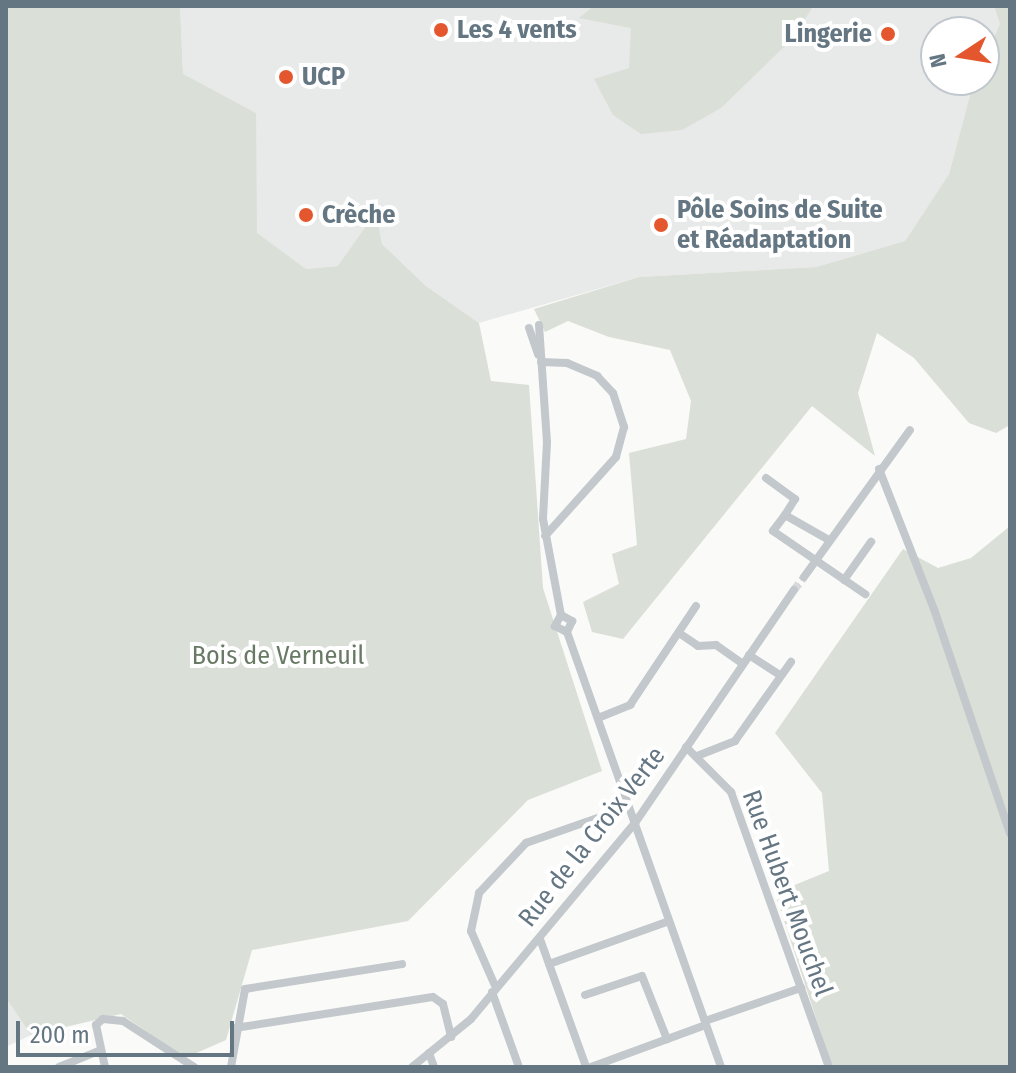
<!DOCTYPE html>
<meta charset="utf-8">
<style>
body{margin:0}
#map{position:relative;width:1016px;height:1073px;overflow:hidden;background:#fafaf8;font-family:"Fira Sans Condensed",sans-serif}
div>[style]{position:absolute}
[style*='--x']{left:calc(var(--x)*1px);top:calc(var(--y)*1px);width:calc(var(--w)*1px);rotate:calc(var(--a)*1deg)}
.built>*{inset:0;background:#e8e9e9}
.green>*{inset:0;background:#dadfd7}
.street-tunnel>*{height:8px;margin-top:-4px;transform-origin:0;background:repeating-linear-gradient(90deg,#d5d9db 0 8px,transparent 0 12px)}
.street>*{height:8px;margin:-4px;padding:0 4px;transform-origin:4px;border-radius:4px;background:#c3c8cc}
.dots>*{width:22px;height:22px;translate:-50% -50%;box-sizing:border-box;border:4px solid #fff;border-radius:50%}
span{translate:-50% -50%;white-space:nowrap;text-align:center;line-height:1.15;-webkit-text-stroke:8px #fff;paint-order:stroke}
.poi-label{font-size:26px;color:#657683;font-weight:700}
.left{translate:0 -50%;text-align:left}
.right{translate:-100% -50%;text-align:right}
.park-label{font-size:26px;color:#687a64}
.street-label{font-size:26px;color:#657683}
.frame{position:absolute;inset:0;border:8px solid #657683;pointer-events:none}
.north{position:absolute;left:920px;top:16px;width:80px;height:80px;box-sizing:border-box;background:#fff;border:2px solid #c1c8cd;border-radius:50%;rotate:258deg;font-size:22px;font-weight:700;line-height:32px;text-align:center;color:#657683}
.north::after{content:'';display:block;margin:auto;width:28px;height:36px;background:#e4572e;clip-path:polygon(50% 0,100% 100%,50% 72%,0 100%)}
.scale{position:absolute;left:16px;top:1021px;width:218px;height:36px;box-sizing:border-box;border:4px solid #657683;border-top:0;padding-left:10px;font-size:24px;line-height:28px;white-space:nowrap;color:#657683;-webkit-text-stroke:6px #fff;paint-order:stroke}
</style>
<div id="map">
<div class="built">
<div style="clip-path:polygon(180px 6px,994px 6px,1000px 24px,984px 58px,984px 32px,936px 32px,936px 80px,974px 80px,949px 174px,905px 241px,816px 267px,639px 277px,479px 323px,426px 286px,382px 244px,376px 213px,339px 266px,306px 269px,256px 233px,256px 113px,183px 75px)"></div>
<div style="clip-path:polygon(6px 998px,31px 1035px,6px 1047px)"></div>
</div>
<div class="green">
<div style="clip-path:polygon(6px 6px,180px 6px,183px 74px,256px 113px,257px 233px,306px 269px,338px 266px,376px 212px,382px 244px,426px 286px,479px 323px,491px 381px,529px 385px,543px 588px,602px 771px,528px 800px,408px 921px,252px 950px,226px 1040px,185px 1058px,121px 1014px,31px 1035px,6px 998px)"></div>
<div style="clip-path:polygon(594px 6px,806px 6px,812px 8px,791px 40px,721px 108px,682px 130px,641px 134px,613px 115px,594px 79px,629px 68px,631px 28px,579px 18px)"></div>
<div style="clip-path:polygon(994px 6px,1010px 6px,1010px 425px,996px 433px,969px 423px,914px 358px,877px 333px,858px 393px,875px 456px,812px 406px,623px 639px,592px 632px,583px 602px,619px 584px,612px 554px,637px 545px,629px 453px,686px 439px,691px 401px,670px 350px,609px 337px,568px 321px,545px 332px,534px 309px,639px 277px,816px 267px,905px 241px,949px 174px,974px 80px,984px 80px,984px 58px,1000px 24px)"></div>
<div style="clip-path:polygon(1010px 526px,1010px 1067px,832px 1067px,775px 893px,829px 871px,822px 793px,775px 733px,903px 549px,938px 568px,971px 558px)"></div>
</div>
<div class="street-tunnel">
<div style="--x:794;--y:590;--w:16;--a:-52"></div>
</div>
<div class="street">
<div style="--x:539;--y:325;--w:117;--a:86.1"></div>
<div style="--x:547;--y:442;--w:77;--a:93"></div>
<div style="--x:543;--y:519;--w:98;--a:79.4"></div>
<div style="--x:561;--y:615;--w:13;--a:119"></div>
<div style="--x:555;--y:626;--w:13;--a:27"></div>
<div style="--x:529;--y:328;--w:28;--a:71"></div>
<div style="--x:541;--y:362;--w:26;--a:2"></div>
<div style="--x:567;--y:363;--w:33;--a:23"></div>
<div style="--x:597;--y:376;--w:23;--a:47"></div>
<div style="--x:613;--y:393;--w:36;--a:72"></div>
<div style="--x:624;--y:427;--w:31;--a:105"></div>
<div style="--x:616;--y:457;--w:106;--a:131.9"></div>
<div style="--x:879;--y:469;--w:150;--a:68.6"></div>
<div style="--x:934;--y:609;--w:237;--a:71.3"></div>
<div style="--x:766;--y:478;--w:36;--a:36"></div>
<div style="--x:795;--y:499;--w:19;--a:122"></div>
<div style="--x:785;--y:515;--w:51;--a:29.6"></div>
<div style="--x:785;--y:515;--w:20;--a:127"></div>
<div style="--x:773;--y:531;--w:112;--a:34.4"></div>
<div style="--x:804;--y:577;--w:181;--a:-54.2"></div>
<div style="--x:844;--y:580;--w:47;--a:-54.6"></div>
<div style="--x:561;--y:615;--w:13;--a:29"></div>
<div style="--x:572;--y:621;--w:12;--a:114"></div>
<div style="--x:567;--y:632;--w:461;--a:70.5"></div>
<div style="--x:679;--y:633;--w:23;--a:34"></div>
<div style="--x:698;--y:646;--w:18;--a:-3"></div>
<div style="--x:716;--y:645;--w:33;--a:35"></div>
<div style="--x:749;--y:655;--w:38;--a:33"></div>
<div style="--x:598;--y:718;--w:35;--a:-22"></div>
<div style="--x:630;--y:705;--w:119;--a:-56.3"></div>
<div style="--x:686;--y:747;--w:64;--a:45"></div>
<div style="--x:731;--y:792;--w:292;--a:70.4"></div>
<div style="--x:697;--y:756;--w:41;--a:-21.5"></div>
<div style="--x:735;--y:741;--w:97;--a:-54.7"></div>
<div style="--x:540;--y:939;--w:136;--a:70.2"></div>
<div style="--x:549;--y:964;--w:127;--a:-19.7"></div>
<div style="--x:496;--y:988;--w:62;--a:-113.7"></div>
<div style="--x:471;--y:931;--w:39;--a:-78"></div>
<div style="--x:479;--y:893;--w:69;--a:-46.8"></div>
<div style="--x:526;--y:843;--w:109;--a:-19.3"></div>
<div style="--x:492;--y:992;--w:80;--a:70.2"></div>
<div style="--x:585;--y:995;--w:60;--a:-18.4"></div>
<div style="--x:642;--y:976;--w:68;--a:68.4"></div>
<div style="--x:705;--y:1021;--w:102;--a:-19"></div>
<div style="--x:235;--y:1028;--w:200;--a:-8.9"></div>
<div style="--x:433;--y:997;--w:12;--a:35"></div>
<div style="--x:443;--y:1004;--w:34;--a:76"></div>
<div style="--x:429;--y:1053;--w:15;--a:70"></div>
<div style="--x:59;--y:1067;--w:45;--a:-22"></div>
<div style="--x:105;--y:1067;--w:43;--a:-102.1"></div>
<div style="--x:96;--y:1025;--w:9;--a:-41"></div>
<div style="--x:103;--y:1019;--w:20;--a:6"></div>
<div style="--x:123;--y:1021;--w:85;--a:32.9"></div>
<div style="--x:231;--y:1067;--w:79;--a:-79.8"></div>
<div style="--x:245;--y:989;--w:159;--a:-9"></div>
<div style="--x:412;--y:1067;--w:76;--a:-39.1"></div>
<div style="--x:471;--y:1019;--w:256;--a:-50.1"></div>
<div style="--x:635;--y:823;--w:282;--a:-55.7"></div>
<div style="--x:591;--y:1067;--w:122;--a:-20.1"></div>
</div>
<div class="dots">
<div style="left:441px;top:30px;background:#e4572e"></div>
<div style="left:888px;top:34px;background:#e4572e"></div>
<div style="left:286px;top:77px;background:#e4572e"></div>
<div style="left:306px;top:215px;background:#e4572e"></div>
<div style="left:661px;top:225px;background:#e4572e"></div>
</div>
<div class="poi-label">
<span class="left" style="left:457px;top:30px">Les 4 vents</span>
<span class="right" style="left:872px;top:34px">Lingerie</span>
<span class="left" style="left:302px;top:77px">UCP</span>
<span class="left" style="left:677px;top:225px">Pôle Soins de Suite<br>et Réadaptation</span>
<span class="left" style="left:322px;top:215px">Crèche</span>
</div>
<div class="park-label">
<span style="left:278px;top:656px">Bois de Verneuil</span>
</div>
<div class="street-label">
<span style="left:592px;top:837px;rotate:-52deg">Rue de la Croix Verte</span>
<span style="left:787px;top:893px;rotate:70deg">Rue Hubert Mouchel</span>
</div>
<div class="frame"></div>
<div class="north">N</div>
<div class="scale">200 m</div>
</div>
